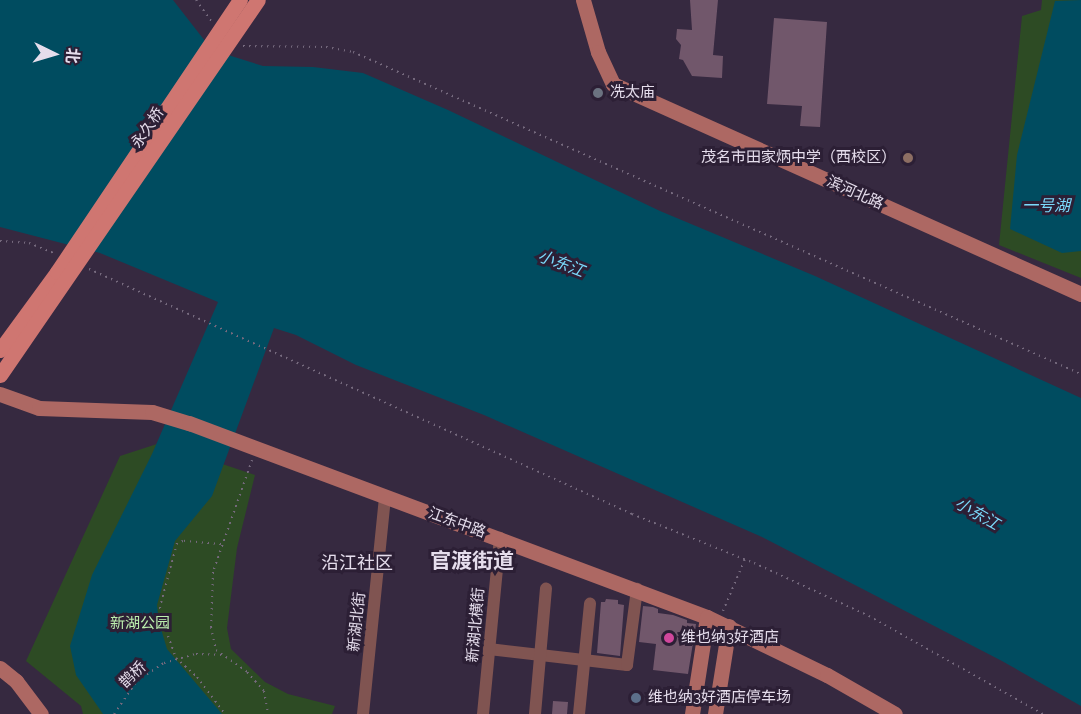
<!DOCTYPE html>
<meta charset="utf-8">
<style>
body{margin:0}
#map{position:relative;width:1081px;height:714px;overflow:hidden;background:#362940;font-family:Raleway,"Noto Sans SC",sans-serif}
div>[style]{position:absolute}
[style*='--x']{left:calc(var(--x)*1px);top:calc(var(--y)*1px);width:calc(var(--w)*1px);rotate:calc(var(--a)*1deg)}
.green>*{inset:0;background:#2d4b24}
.water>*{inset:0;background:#004c60}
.building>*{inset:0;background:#71576b}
.path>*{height:2px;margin-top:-1px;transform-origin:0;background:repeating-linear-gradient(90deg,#766a7e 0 1.5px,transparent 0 6px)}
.street>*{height:12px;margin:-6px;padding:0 6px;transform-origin:6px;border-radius:6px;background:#805451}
.secondary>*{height:15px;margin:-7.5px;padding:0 7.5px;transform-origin:7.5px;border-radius:7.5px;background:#ad6863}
.primary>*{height:15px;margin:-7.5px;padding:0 7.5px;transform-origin:7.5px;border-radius:7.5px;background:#cf7671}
.dots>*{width:16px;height:16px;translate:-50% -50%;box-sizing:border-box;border:3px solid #2c1f35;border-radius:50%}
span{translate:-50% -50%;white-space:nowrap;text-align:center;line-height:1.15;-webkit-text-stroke:6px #2c1f35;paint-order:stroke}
.poi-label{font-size:15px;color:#e5ddec}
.left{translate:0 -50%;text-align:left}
.right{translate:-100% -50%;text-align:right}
.street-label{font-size:15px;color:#e5ddec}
.park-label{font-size:15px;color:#bcefae}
.water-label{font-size:16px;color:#7bdbfc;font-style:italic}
.quarter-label{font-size:18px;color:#e5ddec}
.district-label{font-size:21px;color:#e5ddec;font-weight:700}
.north{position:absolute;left:24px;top:24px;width:60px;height:60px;-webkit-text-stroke:4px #2c1f35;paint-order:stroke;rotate:95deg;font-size:16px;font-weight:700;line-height:24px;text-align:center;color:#e5ddec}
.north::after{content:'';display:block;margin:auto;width:21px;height:27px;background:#e5ddec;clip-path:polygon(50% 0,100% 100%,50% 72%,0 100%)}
</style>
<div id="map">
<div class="green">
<div style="clip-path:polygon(1042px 0,1081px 0,1081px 278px,999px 245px,1022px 16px,1041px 10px)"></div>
<div style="clip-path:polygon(160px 443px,255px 475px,237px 548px,227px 628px,231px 649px,265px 682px,288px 694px,335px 706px,332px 714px,83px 714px,81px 706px,26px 661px,120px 456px)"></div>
</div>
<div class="water">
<div style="clip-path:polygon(0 0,173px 0,212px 50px,263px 66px,313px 67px,363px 73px,448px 110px,660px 211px,815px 276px,1081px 398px,1081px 706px,1002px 661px,762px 537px,484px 415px,356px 365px,296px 335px,274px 328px,212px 496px,175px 541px,157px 605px,159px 622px,167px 649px,222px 714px,103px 714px,76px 675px,70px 646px,92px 575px,152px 454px,218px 302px,100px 253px,0 227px)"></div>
<div style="clip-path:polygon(1081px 0,1081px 251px,1062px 253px,1010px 229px,1017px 155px,1055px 1px)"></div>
</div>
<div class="building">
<div style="clip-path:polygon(690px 0,718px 0,713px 55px,723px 56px,722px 78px,692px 76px,683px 60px,679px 59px,681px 45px,676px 39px,677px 29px,692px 30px)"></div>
<div style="clip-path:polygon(774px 18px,827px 22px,820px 127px,800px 126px,802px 106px,767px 104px)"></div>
<div style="clip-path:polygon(606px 599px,618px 600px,618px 604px,624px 605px,620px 656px,597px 653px,601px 602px,605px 602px)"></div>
<div style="clip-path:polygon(643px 606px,653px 607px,658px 609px,658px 613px,673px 615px,687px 620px,687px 623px,696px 624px,688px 674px,653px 670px,656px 644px,639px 642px)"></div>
<div style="clip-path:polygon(553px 701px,568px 702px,567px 714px,552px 714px)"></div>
</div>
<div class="path">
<div style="--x:196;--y:0;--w:26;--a:54"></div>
<div style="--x:243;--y:46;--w:83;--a:0.7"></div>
<div style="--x:326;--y:47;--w:27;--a:10"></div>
<div style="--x:353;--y:52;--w:796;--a:23.86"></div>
<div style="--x:0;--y:241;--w:29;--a:4"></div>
<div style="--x:29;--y:243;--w:27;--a:22"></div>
<div style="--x:89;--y:269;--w:596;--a:24.28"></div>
<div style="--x:632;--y:514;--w:131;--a:21.9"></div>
<div style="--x:754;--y:563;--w:127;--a:24.7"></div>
<div style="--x:869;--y:616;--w:200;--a:29.4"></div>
<div style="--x:252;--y:460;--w:119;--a:109.2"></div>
<div style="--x:213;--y:572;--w:55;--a:92.1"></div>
<div style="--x:211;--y:627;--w:24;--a:78"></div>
<div style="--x:216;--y:650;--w:38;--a:35"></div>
<div style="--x:247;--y:672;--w:25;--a:48"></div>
<div style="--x:264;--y:691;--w:23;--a:80"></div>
<div style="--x:221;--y:544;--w:38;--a:-175"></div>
<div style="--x:183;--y:541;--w:6;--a:162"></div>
<div style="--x:177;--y:543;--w:66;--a:104.9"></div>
<div style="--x:160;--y:607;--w:12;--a:81"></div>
<div style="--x:162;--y:619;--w:41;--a:70.3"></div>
<div style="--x:176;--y:658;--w:28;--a:42"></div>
<div style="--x:197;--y:677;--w:46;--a:52.9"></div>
<div style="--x:723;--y:611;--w:56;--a:-67.1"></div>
<div style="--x:114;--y:714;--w:40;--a:-55.1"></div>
<div style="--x:137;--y:681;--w:32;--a:-34"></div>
<div style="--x:164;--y:663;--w:33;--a:-16"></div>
<div style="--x:196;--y:654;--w:27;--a:2"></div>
</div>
<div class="street">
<div style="--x:489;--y:649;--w:139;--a:6.6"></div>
<div style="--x:627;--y:665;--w:77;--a:-82.5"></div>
<div style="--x:363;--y:714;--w:218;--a:-84.2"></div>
<div style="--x:483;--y:714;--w:177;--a:-84.5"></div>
<div style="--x:535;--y:714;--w:126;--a:-85"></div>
<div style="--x:579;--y:714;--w:111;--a:-84.3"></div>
</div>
<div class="secondary">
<div style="--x:583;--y:0;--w:54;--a:73.9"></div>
<div style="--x:598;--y:52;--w:35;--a:65"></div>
<div style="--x:613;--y:84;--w:513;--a:24.17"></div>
<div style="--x:0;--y:394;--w:41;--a:19.7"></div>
<div style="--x:39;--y:408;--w:113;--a:2"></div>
<div style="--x:152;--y:412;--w:39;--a:17"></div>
<div style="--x:189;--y:423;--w:553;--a:20.53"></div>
<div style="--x:707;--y:617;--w:133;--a:25.8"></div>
<div style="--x:827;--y:675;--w:78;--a:29.8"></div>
<div style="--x:0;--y:668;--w:21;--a:39"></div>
<div style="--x:16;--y:681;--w:41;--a:52.9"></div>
<div style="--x:692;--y:714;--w:98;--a:-81.2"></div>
<div style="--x:715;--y:714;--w:89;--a:-81"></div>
</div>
<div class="primary">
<div style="--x:0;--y:350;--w:97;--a:-53.8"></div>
<div style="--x:57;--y:272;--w:328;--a:-56.1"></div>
<div style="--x:0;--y:375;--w:455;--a:-55.5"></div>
</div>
<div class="dots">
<div style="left:598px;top:93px;background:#6b7280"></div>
<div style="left:908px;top:158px;background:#8d6e63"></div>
<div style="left:669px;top:638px;background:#d1479c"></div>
<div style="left:636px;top:698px;background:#5c6f8a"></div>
</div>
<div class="poi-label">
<span class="left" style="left:610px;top:93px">冼太庙</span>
<span class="right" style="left:896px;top:158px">茂名市田家炳中学（西校区）</span>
<span class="left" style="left:681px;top:638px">维也纳3好酒店</span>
<span class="left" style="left:648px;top:698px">维也纳3好酒店停车场</span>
</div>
<div class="street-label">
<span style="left:148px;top:128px;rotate:-56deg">永久桥</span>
<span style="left:855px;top:193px;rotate:24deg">滨河北路</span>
<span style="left:457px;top:523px;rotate:20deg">江东中路</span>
<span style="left:357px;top:622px;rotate:-84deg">新湖北街</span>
<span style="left:476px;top:625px;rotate:-85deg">新湖北横街</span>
<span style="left:133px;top:675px;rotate:-44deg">鹊桥</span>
</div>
<div class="park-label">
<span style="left:140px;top:624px">新湖公园</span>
</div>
<div class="water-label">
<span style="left:1046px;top:206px">一号湖</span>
<span style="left:561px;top:264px;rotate:21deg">小东江</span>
<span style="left:977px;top:514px;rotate:30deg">小东江</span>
</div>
<div class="quarter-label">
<span style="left:357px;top:563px">沿江社区</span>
</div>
<div class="district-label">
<span style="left:472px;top:561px">官渡街道</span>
</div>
<div class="north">北</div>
</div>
